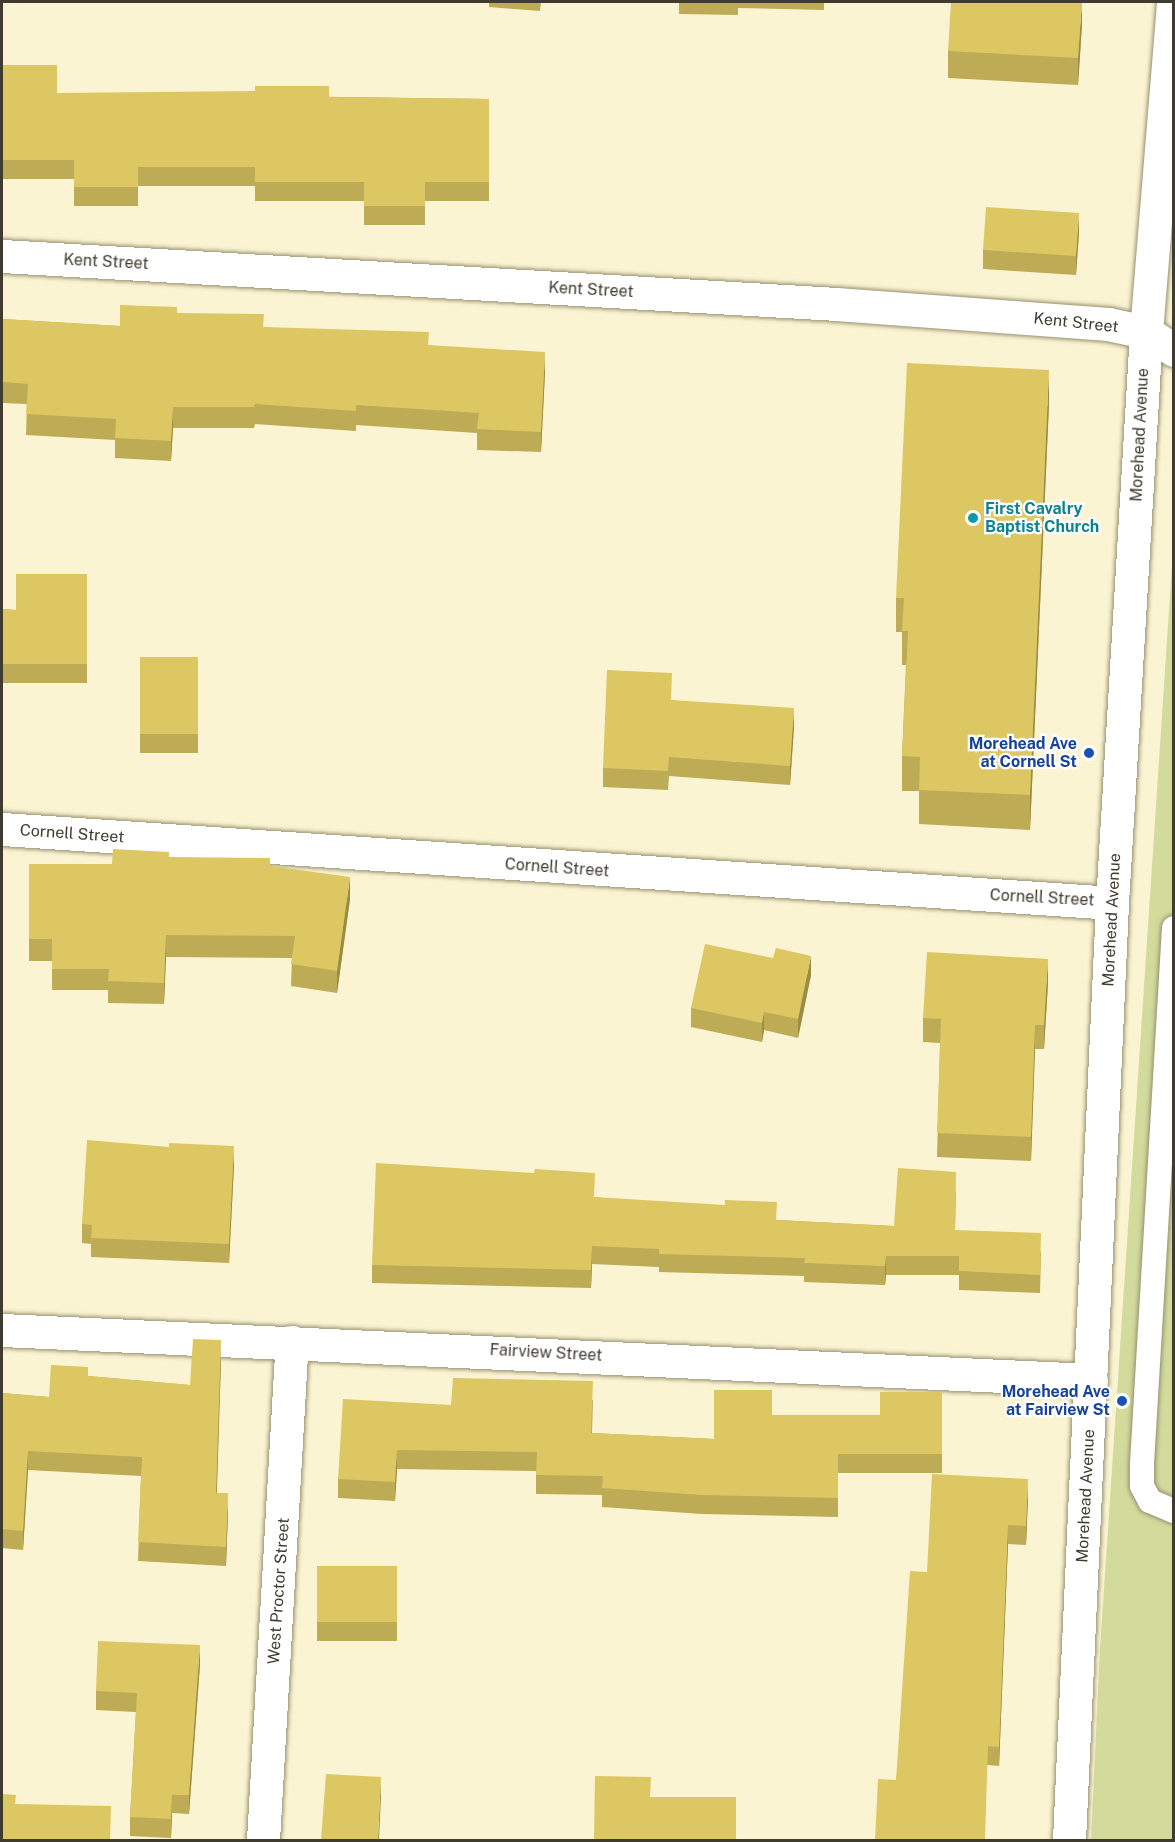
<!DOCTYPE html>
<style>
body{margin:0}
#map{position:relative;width:1175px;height:1842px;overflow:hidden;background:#fbf4d2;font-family:"Public Sans",sans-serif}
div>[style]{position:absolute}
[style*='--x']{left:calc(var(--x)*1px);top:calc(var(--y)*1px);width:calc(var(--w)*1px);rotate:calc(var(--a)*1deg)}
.green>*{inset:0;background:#d2db9c}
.roads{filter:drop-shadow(0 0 2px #979071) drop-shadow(0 0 2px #979071)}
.service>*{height:24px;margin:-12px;padding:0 12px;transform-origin:12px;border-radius:12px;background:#fff}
.minor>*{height:33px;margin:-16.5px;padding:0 16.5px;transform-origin:16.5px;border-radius:16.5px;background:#fff}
.tertiary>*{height:33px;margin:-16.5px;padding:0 16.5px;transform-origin:16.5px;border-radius:16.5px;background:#fff}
.wall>*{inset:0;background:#bdab55}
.shaded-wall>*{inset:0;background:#9a8b45}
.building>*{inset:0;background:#dcc763}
.dots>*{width:16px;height:16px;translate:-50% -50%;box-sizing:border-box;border:3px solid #fff;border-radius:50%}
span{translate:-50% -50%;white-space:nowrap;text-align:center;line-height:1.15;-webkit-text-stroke:4.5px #fff;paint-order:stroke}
.street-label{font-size:16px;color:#3f3c2f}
.culture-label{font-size:16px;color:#0d838f;font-weight:700}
.left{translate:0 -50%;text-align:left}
.transit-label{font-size:16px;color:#164399;font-weight:700}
.right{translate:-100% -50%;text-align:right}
.frame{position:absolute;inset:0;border:3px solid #3f3c2f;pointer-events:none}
</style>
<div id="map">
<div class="green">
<div style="clip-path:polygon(1173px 550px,1173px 1840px,1091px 1840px,1100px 1649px)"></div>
</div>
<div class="roads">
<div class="service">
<div style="--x:1174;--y:928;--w:537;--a:93.42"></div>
<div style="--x:1142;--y:1464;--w:22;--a:90"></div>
<div style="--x:1142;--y:1486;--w:17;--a:62"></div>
<div style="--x:1150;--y:1501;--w:26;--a:23"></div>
</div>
<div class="minor">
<div style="--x:2;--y:829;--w:1112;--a:3.81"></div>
<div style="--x:2;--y:1330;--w:1090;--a:2.63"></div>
<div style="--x:263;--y:1840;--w:499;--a:-86.7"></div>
</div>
<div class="tertiary">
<div style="--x:2;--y:256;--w:835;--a:3.29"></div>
<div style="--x:836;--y:304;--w:273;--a:4.2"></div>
<div style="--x:1108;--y:324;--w:39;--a:12"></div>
<div style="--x:1146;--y:332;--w:33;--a:33"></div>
<div style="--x:1069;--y:1840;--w:938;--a:-87.37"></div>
<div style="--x:1112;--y:903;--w:572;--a:-86.59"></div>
<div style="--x:1146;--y:332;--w:331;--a:-85.3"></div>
</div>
</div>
<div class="wall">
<div style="clip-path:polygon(489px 2px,541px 2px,540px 11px,489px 7px)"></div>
<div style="clip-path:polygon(679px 2px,824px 2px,824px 10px,738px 8px,738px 15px,679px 14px)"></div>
<div style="clip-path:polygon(1082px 24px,1078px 85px,948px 78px,948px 51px)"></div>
<div style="clip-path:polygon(2px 65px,57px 93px,489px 99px,489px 201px,425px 201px,425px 225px,364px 225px,364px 201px,255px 201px,255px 186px,138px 186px,138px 206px,74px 206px,74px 179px,2px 179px)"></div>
<div style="clip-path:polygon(1079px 232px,1076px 275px,983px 269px,983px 250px)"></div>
<div style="clip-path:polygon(177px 313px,264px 327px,429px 345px,545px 372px,541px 452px,477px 450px,477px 433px,356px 425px,356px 431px,255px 424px,254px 428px,173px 428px,171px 461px,115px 458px,115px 440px,26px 435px,27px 404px,2px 403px,2px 319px,120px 326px)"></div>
<div style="clip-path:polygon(1049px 404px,1030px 830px,919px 824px,919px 791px,902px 791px,902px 756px,906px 665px,902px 665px,902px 632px,896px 632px,896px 598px)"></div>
<div style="clip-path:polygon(87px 574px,87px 683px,2px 683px,2px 609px,16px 610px)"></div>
<div style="clip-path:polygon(140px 657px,198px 657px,198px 753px,140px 753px)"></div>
<div style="clip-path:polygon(672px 700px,794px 727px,790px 785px,669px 776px,668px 790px,603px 787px,603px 768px)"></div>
<div style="clip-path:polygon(169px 857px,270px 866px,350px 899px,337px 993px,291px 986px,292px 958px,166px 957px,164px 1004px,108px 1003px,108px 990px,52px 990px,52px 961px,29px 961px,29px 864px,112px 864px)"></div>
<div style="clip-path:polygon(811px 975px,798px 1038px,764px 1030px,762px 1042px,691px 1027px,691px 1008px)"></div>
<div style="clip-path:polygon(1048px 983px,1044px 1049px,1035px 1049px,1031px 1161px,937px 1157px,940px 1043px,923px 1042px,923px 1018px)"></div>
<div style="clip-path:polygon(234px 1165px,229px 1263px,91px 1257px,91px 1244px,82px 1243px,82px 1224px)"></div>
<div style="clip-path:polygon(956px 1191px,955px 1230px,1041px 1252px,1040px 1293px,959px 1290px,959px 1275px,886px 1275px,885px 1285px,804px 1282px,804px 1276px,659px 1272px,659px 1267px,592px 1264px,591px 1288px,372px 1283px,372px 1265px,595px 1197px,777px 1220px,894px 1226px)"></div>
<div style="clip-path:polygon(221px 1359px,217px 1493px,228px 1512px,226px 1566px,138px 1561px,141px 1476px,28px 1470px,23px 1550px,2px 1548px,2px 1393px,49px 1397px,88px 1376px,190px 1385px)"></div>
<div style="clip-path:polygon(942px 1392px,942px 1473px,838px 1473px,838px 1517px,702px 1514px,602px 1507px,602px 1495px,536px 1494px,536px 1471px,397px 1469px,395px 1501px,338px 1498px,338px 1479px,451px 1405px,593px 1400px,592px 1433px,714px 1439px,772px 1415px,880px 1415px)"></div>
<div style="clip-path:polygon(1028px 1498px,1026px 1545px,1008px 1544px,999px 1766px,988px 1765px,896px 1780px,927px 1572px)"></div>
<div style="clip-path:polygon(317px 1566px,397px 1566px,397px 1641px,317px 1641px)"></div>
<div style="clip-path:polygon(200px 1664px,189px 1814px,172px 1813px,171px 1838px,130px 1836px,130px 1817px,136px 1712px,96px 1710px,96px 1691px)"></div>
</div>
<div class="shaded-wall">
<div style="clip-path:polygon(1082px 2px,1082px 24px,1078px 85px,1078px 58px)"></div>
<div style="clip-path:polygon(1079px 213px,1079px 232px,1076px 275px,1076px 256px)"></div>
<div style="clip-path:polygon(545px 352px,545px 372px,541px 452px,541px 432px)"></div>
<div style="clip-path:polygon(1049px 370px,1049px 404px,1030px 830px,1030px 795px)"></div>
<div style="clip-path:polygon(173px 407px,173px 428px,171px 461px,171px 441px)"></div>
<div style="clip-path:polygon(794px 708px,794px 727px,790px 785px,790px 766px)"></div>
<div style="clip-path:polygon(350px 877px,350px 899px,337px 993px,337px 971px)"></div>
<div style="clip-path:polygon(166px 935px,166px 957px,164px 1004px,164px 983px)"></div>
<div style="clip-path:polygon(811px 956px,811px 975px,798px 1038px,798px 1019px)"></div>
<div style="clip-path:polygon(1048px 959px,1048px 983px,1044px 1049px,1044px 1025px)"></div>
<div style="clip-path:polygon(764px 1012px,764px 1030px,762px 1042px,762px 1023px)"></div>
<div style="clip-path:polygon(1035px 1025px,1035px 1049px,1031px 1161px,1031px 1137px)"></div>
<div style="clip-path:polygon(234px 1146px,234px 1165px,229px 1263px,229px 1244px)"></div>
<div style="clip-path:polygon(592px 1246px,592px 1264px,591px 1288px,591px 1270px)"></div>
<div style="clip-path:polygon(886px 1256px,886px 1275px,885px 1285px,885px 1266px)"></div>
<div style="clip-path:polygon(221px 1340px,221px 1359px,216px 1512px,216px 1493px)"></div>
<div style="clip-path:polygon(397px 1450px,397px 1469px,395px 1501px,395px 1482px)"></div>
<div style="clip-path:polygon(28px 1451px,28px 1470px,23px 1550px,23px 1531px)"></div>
<div style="clip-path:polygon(1028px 1479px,1028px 1498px,1026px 1545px,1026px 1526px)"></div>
<div style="clip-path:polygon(228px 1493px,228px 1512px,226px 1566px,226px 1547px)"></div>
<div style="clip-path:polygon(1008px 1525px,1008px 1544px,999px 1766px,999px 1747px)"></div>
<div style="clip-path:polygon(200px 1645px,200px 1664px,189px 1814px,189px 1795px)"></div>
<div style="clip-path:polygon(381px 1777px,381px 1796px,379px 1840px,378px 1840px)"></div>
<div style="clip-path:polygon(172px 1795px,172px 1813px,171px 1838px,171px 1819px)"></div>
</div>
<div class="building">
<div style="clip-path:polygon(951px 2px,1082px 2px,1078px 58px,948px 51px)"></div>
<div style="clip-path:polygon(2px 65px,57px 65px,57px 93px,255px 91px,255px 86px,329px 86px,329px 97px,489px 99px,489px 182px,425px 182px,425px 206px,364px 206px,364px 182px,255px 182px,255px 167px,138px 167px,138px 187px,74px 187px,74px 160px,2px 160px)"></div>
<div style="clip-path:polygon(986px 207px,1079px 213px,1076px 256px,983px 250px)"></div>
<div style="clip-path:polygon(120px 305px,177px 307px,177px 313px,264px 314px,263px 327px,429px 332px,428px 345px,545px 352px,541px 432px,477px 429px,479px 413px,356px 405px,356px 411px,255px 404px,254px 407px,173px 407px,171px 441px,115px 438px,116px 419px,26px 414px,28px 384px,2px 382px,2px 319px,120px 326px)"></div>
<div style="clip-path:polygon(907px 363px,1049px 370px,1030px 795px,919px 790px,920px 757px,902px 756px,908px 631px,902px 631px,904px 598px,896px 598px)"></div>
<div style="clip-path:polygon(16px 574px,87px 574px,87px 664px,2px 664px,2px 609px,16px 610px)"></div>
<div style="clip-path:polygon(140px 657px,198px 657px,198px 734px,140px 734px)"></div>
<div style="clip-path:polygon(607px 670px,672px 673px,671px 700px,794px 708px,790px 766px,669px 757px,668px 771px,603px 768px)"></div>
<div style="clip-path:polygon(113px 849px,169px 852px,169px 857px,270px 858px,270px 866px,350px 877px,337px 971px,291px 964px,295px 936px,166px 935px,164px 983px,108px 981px,109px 969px,52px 969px,52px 939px,29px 939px,29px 864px,112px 864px)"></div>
<div style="clip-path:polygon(705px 944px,773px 958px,776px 948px,811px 956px,798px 1019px,764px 1012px,762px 1023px,691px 1008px)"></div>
<div style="clip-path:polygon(927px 952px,1048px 959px,1044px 1025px,1035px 1025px,1031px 1137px,937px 1133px,941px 1019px,923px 1018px)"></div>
<div style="clip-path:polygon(87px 1140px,169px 1147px,169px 1143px,234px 1146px,229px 1244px,91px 1238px,92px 1225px,82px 1224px)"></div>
<div style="clip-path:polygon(376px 1163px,534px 1173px,535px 1169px,595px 1173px,594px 1197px,725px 1205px,725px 1200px,777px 1202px,776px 1220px,894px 1226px,898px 1168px,956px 1172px,955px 1230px,1041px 1233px,1040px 1275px,959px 1271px,959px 1256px,886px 1256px,885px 1266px,804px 1263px,805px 1258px,659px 1254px,659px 1249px,592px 1246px,591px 1270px,372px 1265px)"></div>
<div style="clip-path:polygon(193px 1339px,221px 1340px,216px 1493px,228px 1493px,226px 1547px,138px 1542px,142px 1457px,28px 1451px,23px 1531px,2px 1529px,2px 1393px,49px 1397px,51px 1365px,88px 1367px,88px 1376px,190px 1385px)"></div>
<div style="clip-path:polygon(453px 1378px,593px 1381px,591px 1433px,714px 1439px,714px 1390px,772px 1390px,772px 1415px,880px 1415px,880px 1392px,942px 1392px,942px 1454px,838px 1454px,838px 1498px,702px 1495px,602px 1488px,603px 1476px,536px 1475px,537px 1452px,397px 1450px,395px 1482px,338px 1479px,343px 1399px,451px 1405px)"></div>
<div style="clip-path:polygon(932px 1474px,1028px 1479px,1026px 1526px,1008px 1525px,999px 1747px,988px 1746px,985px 1840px,875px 1840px,878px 1779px,896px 1780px,910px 1571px,927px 1572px)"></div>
<div style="clip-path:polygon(317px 1566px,397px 1566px,397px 1622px,317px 1622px)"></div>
<div style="clip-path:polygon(98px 1641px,200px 1645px,189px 1795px,172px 1795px,171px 1819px,130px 1817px,137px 1693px,96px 1691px)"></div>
<div style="clip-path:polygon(326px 1774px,381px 1777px,378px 1840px,321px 1840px)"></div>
<div style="clip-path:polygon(595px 1776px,651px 1777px,650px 1797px,736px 1797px,736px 1840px,594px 1840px)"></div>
<div style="clip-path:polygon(2px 1794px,16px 1795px,15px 1804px,111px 1806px,110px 1840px,2px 1840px)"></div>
</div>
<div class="dots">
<div style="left:973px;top:518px;background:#0f9aa8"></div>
<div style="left:1089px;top:753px;background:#1a4fb4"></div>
<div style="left:1122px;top:1401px;background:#1a4fb4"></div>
</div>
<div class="street-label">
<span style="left:106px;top:262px;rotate:3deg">Kent Street</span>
<span style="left:591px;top:290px;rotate:3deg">Kent Street</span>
<span style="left:1076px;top:323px;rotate:6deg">Kent Street</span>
<span style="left:1140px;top:435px;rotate:-87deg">Morehead Avenue</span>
<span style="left:72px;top:834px;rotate:4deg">Cornell Street</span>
<span style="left:557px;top:868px;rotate:4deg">Cornell Street</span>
<span style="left:1042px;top:898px;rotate:3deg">Cornell Street</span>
<span style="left:1112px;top:920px;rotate:-87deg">Morehead Avenue</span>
<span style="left:546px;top:1353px;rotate:3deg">Fairview Street</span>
<span style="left:1086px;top:1496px;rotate:-87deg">Morehead Avenue</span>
<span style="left:279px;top:1591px;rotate:-86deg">West Proctor Street</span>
</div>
<div class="culture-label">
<span class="left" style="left:985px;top:518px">First Cavalry<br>Baptist Church</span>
</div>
<div class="transit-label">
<span class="right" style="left:1077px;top:753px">Morehead Ave<br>at Cornell St</span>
<span class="right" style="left:1110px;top:1401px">Morehead Ave<br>at Fairview St</span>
</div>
<div class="frame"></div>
</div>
